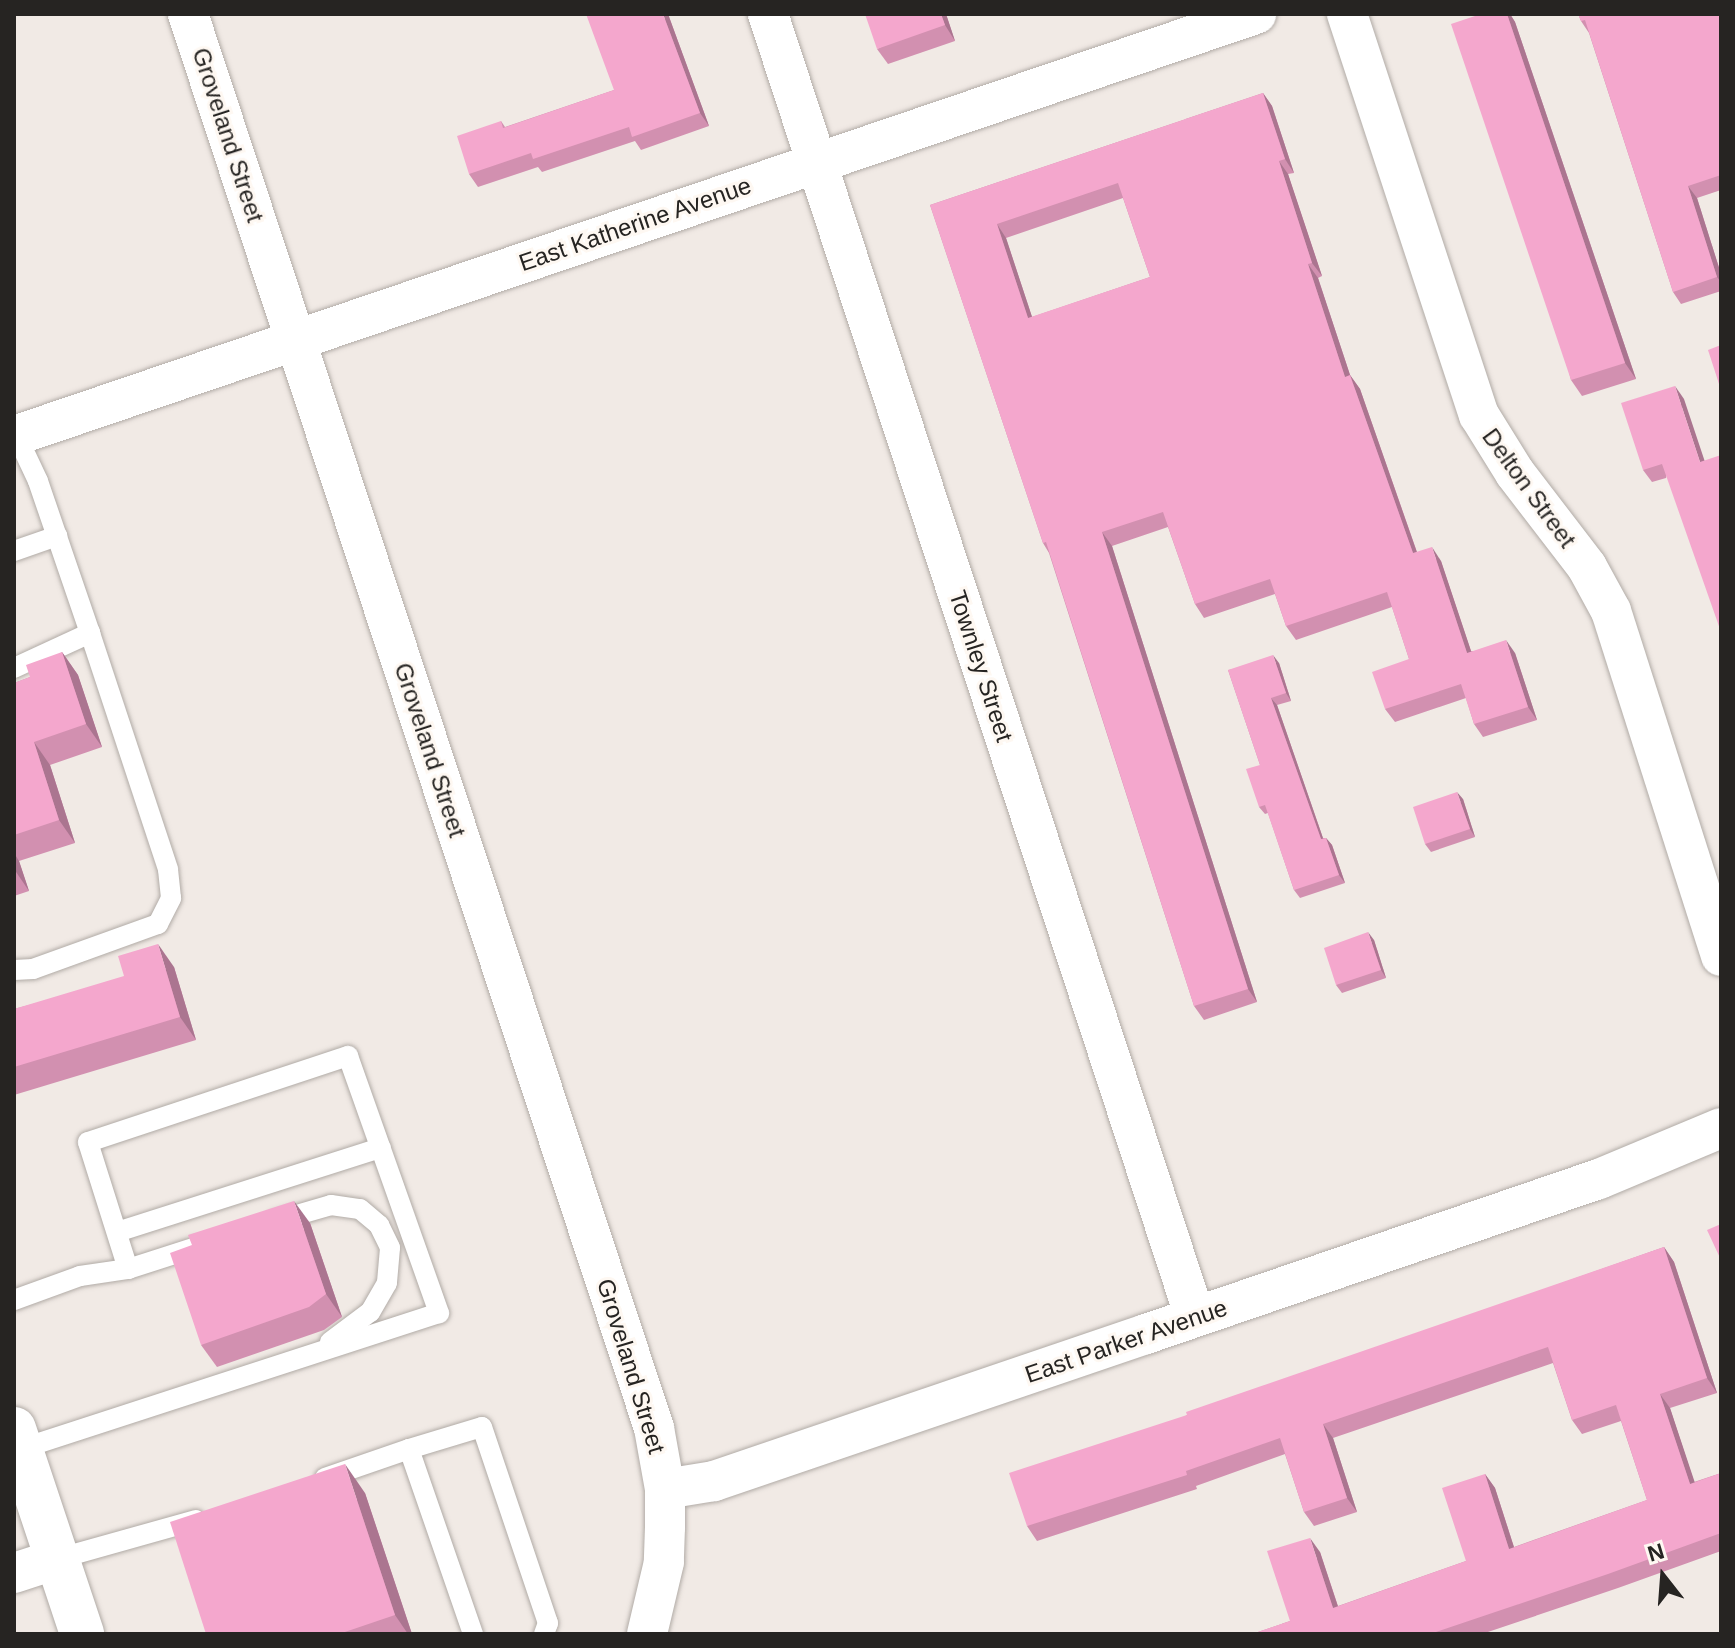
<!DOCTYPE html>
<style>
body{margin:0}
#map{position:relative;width:1735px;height:1648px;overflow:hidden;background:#f1eae5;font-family:Arial,sans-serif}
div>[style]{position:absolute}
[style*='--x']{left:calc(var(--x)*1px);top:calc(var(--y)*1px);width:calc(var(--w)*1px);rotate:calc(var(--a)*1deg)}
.roads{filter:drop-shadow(0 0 2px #b1aba6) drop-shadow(0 0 2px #b1aba6)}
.lane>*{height:20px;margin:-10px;padding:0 10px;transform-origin:10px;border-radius:10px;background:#fff}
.street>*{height:40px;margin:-20px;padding:0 20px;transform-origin:20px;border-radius:20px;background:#fff}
.secondary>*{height:44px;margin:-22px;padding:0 22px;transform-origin:22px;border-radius:22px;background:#fff}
.wall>*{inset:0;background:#d290b0}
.shaded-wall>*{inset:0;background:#ab7590}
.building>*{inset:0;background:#f4a7cd}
span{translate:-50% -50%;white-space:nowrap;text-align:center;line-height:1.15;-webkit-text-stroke:6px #fef8f2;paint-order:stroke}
.street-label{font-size:24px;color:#262422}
.frame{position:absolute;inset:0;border:16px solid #262422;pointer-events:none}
.north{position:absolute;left:1623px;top:1536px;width:80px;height:80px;-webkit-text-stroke:6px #fef8f2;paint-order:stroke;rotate:343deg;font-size:22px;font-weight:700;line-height:32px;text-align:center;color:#262422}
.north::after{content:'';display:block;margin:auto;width:28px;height:36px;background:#262422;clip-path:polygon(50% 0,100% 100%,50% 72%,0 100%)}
</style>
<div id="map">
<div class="roads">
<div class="lane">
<div style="--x:14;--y:551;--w:46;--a:-19.2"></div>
<div style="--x:14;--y:668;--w:84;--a:-24.7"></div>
<div style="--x:14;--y:970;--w:19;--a:-3"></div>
<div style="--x:33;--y:969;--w:133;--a:-19.8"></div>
<div style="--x:158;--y:924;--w:29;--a:-63"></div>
<div style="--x:171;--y:898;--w:29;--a:-96"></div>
<div style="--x:168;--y:869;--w:249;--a:-108.3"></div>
<div style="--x:90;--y:633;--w:161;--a:-108.9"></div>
<div style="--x:38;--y:481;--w:56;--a:-115.2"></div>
<div style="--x:276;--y:1221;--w:57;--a:-16.2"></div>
<div style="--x:331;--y:1205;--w:29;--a:8"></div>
<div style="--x:360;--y:1209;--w:25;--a:40"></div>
<div style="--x:379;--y:1225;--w:25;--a:64"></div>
<div style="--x:390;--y:1248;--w:35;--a:95"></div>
<div style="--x:387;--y:1283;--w:34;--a:120"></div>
<div style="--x:370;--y:1312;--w:50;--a:143.1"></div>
<div style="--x:117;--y:1232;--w:277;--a:-17.7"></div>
<div style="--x:128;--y:1269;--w:71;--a:-17.9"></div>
<div style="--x:14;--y:1300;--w:70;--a:-20"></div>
<div style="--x:80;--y:1276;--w:49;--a:-8.3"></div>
<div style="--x:128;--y:1269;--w:133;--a:-107.5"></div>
<div style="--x:88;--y:1142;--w:274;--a:-18.3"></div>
<div style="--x:348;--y:1056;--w:273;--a:70.5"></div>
<div style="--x:439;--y:1313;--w:440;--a:162"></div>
<div style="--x:409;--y:1449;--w:76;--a:-16.8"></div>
<div style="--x:482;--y:1427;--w:207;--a:71.4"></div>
<div style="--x:548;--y:1623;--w:12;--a:110"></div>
<div style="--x:325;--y:1478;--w:89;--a:-19"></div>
<div style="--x:409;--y:1449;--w:196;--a:70.9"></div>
<div style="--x:57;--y:1559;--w:144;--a:-15.7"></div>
</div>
<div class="street">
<div style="--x:188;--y:14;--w:1489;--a:71.76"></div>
<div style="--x:654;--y:1428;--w:62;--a:79.8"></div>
<div style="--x:665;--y:1489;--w:38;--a:90"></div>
<div style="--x:665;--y:1527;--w:35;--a:92"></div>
<div style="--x:664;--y:1562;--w:74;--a:103.3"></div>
<div style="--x:768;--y:14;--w:1371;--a:71.86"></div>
<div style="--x:1347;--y:14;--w:422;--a:71.8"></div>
<div style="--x:1479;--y:415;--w:68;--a:58.2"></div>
<div style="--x:1515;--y:473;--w:118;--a:52.5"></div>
<div style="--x:1587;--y:567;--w:50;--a:61.4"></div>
<div style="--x:1611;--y:611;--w:362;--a:72.3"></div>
<div style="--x:14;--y:436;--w:1312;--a:-18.77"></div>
<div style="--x:665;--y:1489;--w:50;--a:-9.3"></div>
<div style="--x:714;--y:1481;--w:456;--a:-18.8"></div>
<div style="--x:1146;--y:1334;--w:479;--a:-18.9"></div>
<div style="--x:1599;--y:1179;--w:132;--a:-22.7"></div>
<div style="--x:14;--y:1573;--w:45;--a:-18"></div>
</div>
<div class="secondary">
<div style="--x:14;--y:1429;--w:216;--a:71.6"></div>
</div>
</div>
<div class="wall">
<div style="clip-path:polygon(668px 14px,709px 126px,641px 150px,635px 141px,542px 172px,538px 167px,478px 187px,469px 174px,501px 121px,505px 127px,614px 90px)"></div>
<div style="clip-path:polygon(946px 14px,955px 41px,888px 64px,877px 49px)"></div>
<div style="clip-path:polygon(1481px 14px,1510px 14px,1515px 22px,1636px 379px,1582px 396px,1571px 380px)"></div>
<div style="clip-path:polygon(1578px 14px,1721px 14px,1721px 190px,1697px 198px,1721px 274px,1721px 291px,1681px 304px,1673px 292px,1589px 33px,1581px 21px)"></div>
<div style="clip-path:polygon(evenodd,1263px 93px,1272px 106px,1294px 173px,1288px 174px,1322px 276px,1318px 278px,1350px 375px,1360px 389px,1417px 552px,1441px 561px,1471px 651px,1515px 653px,1537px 720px,1483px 737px,1474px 724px,1466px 698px,1395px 722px,1385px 709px,1409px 659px,1392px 607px,1296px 640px,1286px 626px,1275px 594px,1204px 618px,1195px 604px,1168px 527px,1112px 546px,1257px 1002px,1204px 1020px,1194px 1006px,1049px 553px,1043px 543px,930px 205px,1263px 93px,1123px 198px,1150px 277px,1032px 317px,1006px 238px,1123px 198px)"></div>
<div style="clip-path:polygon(1684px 399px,1666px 478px,1652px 482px,1643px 470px)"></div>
<div style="clip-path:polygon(62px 652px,78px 675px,102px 747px,50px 765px,75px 843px,19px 861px,29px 891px,14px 896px,14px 683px,30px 677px)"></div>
<div style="clip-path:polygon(1279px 663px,1291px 701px,1277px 705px,1323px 838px,1326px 838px,1332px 845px,1345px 883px,1300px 898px,1294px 890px,1268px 813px,1265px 814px,1259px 807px,1260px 765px,1228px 670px)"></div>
<div style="clip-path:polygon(1463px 799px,1475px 837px,1431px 852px,1425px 844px)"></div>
<div style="clip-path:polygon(1374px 940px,1386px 978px,1342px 993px,1336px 985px)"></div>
<div style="clip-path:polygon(174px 967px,196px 1040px,14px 1095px,14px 1009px)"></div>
<div style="clip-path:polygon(310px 1223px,342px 1317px,324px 1330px,217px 1367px,201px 1345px)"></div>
<div style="clip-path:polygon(1664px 1247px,1674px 1262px,1717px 1393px,1670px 1408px,1694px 1482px,1721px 1473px,1721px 1551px,1618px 1588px,1482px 1634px,1252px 1634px,1290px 1621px,1320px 1552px,1338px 1606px,1466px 1561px,1485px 1474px,1495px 1488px,1514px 1547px,1647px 1500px,1621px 1421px,1582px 1434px,1572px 1420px,1553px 1363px,1333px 1438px,1357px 1512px,1314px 1526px,1304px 1512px,1285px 1454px,1196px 1486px,1197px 1489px,1037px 1541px,1027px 1526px,1187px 1415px)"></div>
<div style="clip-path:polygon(365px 1493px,412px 1634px,206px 1634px)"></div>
</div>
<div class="shaded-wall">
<div style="clip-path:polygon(663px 14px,668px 14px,709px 126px,700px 113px)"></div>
<div style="clip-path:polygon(941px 14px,946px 14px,955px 41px,945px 25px)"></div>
<div style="clip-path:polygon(1507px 14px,1510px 14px,1515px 22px,1636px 379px,1625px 363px)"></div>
<div style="clip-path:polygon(1263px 93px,1272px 106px,1294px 173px,1285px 159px)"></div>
<div style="clip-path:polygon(1279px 161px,1288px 174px,1322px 276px,1312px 263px)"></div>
<div style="clip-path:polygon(1688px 186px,1697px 198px,1721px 274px,1721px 282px,1717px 277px)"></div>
<div style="clip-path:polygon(997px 224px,1006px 238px,1037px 332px,1028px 318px)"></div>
<div style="clip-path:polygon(1308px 264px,1318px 278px,1355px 390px,1345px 377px)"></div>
<div style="clip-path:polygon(1350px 375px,1360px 389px,1422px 567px,1413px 553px)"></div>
<div style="clip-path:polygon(1675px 386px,1684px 399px,1709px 474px,1700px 462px)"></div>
<div style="clip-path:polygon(1102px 532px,1112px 546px,1257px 1002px,1248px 989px)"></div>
<div style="clip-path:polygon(1432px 547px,1441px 561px,1476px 666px,1467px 653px)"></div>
<div style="clip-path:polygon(1506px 640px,1515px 653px,1537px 720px,1528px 707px)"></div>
<div style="clip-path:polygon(62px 652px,78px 675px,102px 747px,86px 724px)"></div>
<div style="clip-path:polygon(1273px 655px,1279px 663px,1291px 701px,1286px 693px)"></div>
<div style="clip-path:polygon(1271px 698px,1277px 705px,1326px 847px,1321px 839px)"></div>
<div style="clip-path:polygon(34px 742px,50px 765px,75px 843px,59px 820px)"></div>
<div style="clip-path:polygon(1457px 792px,1463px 799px,1475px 837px,1470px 829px)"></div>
<div style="clip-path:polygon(1326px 838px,1332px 845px,1345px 883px,1339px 875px)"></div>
<div style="clip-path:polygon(14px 853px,19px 861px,29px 891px,14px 869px)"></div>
<div style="clip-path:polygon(1368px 932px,1374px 940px,1386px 978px,1381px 970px)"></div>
<div style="clip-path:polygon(158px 944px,174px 967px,196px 1040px,180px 1017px)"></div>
<div style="clip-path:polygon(294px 1201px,310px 1223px,342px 1317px,326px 1294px)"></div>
<div style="clip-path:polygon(1664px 1247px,1674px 1262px,1717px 1393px,1707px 1378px)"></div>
<div style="clip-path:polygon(1660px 1394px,1670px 1408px,1700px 1498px,1690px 1484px)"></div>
<div style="clip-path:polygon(1323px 1424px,1333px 1438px,1357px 1512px,1347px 1498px)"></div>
<div style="clip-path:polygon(345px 1464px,365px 1493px,412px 1634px,408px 1634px,395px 1615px)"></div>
<div style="clip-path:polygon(1485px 1474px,1495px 1488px,1519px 1563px,1509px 1549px)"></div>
<div style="clip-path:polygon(1310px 1538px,1320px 1552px,1343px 1622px,1333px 1608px)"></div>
</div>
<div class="building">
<div style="clip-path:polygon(586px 14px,663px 14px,700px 113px,632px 137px,629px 127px,533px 159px,531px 153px,469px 174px,457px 136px,501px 121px,503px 128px,614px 90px)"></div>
<div style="clip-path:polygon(865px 14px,941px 14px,945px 25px,877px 49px)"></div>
<div style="clip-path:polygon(1481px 14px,1507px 14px,1625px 363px,1571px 380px,1451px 24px)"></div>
<div style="clip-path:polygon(1578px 14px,1721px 14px,1721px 175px,1688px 186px,1717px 277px,1673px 292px,1585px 20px,1581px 21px)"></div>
<div style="clip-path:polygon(evenodd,1263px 93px,1285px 159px,1279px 161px,1312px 263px,1308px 264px,1345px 377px,1350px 375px,1413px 553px,1432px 547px,1467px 653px,1506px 640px,1528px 707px,1474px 724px,1461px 684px,1385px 709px,1372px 672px,1409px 659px,1387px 592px,1286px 626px,1270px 579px,1195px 604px,1163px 512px,1102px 532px,1248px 989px,1194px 1006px,1046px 542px,1043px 543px,930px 205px,1263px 93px,1118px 183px,1150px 277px,1028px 318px,997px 224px,1118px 183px)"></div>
<div style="clip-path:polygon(1721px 345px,1721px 387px,1720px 387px,1708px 350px)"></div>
<div style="clip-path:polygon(1675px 386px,1700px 462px,1721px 455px,1721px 632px,1662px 464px,1643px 470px,1621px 403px)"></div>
<div style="clip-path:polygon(62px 652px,86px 724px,34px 742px,59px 820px,14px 835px,14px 683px,30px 677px,26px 665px)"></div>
<div style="clip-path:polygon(1273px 655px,1286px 693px,1271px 698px,1321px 839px,1326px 838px,1339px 875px,1294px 890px,1265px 805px,1259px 807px,1246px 769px,1260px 765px,1228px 670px)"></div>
<div style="clip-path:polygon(1457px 792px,1470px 829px,1425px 844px,1413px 807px)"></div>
<div style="clip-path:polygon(1368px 932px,1381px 970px,1336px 985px,1324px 948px)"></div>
<div style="clip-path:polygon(158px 944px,180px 1017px,14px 1067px,14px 1009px,124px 976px,118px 956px)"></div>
<div style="clip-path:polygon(294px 1201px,326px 1294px,309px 1307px,201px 1345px,170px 1253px,192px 1245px,188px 1235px)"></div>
<div style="clip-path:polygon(1721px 1224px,1721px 1260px,1707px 1230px)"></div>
<div style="clip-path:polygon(1664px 1247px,1707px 1378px,1660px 1394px,1690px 1484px,1721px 1473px,1721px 1533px,1608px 1574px,1430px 1634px,1252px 1634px,1290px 1621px,1267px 1551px,1310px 1538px,1333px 1608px,1466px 1561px,1442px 1488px,1485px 1474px,1509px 1549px,1647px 1500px,1616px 1405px,1572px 1420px,1548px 1347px,1323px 1424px,1347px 1498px,1304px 1512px,1280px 1438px,1186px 1471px,1187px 1475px,1027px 1526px,1009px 1473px,1187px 1415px,1186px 1412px)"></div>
<div style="clip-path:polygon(345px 1464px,395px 1615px,339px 1634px,206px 1634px,170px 1522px)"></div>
</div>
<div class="street-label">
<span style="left:228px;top:135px;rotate:72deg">Groveland Street</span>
<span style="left:635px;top:224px;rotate:-19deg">East Katherine Avenue</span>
<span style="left:1529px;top:488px;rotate:54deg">Delton Street</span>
<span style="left:981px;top:666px;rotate:72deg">Townley Street</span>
<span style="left:430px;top:750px;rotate:72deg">Groveland Street</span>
<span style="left:1126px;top:1341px;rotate:-19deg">East Parker Avenue</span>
<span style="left:631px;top:1366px;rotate:73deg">Groveland Street</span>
</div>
<div class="frame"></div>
<div class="north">N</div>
</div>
